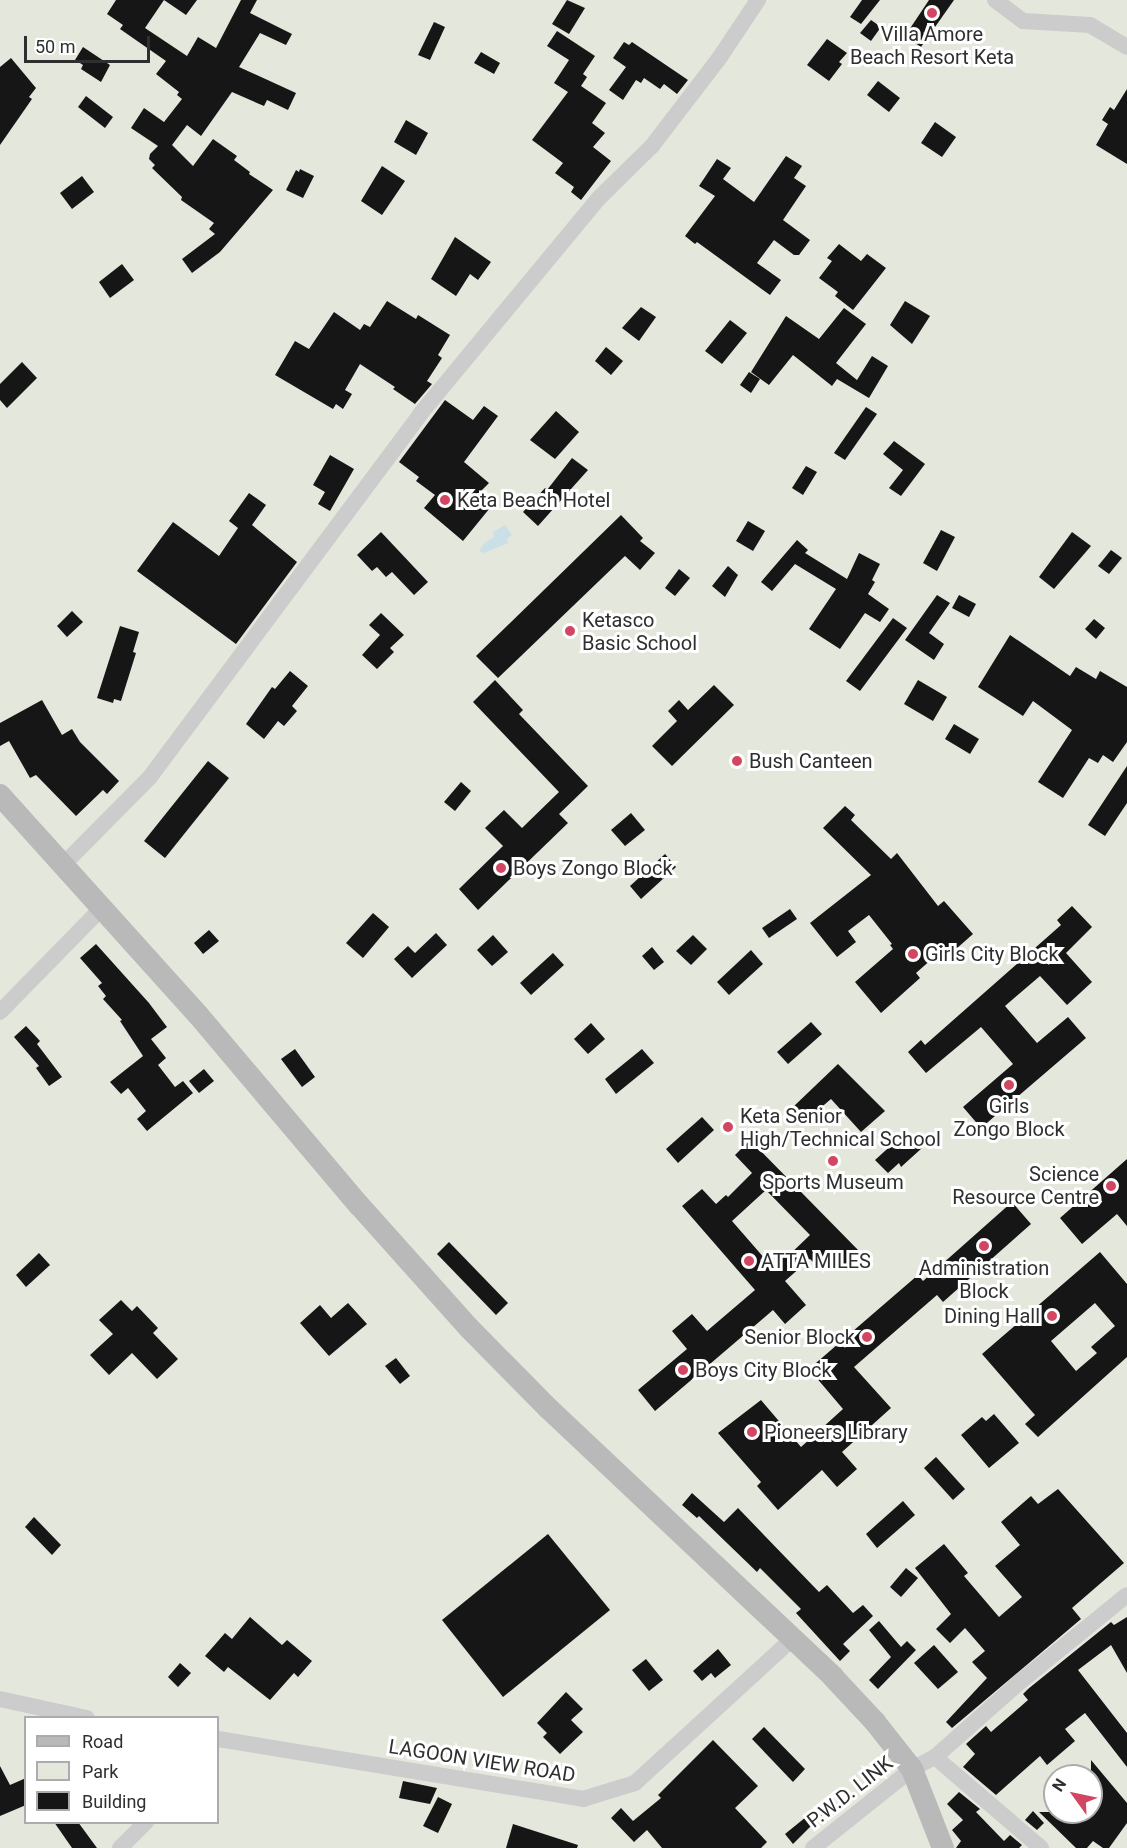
<!DOCTYPE html>
<style>
body{margin:0}
#map{position:relative;width:1127px;height:1848px;overflow:hidden;background:#fff;font-family:Roboto,sans-serif}
div>[style]{position:absolute}
[style*='--x']{left:calc(var(--x)*1px);top:calc(var(--y)*1px);width:calc(var(--w)*1px);rotate:calc(var(--a)*1deg)}
.green>*{inset:0;background:#e4e8dc}
.water>*{inset:0;background:#cbdfe6}
.building>*{inset:0;background:#161616}
.street>*{height:16px;margin:-8px;padding:0 8px;transform-origin:8px;border-radius:8px;background:#ccc}
.secondary>*{height:22px;margin:-11px;padding:0 11px;transform-origin:11px;border-radius:11px;background:#b9b9b9}
.dots>*{width:16px;height:16px;translate:-50% -50%;box-sizing:border-box;border:3px solid #fff;border-radius:50%}
span{translate:-50% -50%;white-space:nowrap;text-align:center;line-height:1.15;-webkit-text-stroke:6px #fff;paint-order:stroke}
.poi-label{font-size:20px;color:#2f2f2f}
.left{translate:0 -50%;text-align:left}
.right{translate:-100% -50%;text-align:right}
.street-label{font-size:20px;color:#2f2f2f}
.legend{position:absolute;left:24px;top:1716px;width:195px;height:108px;box-sizing:border-box;background:#fff;border:2px solid #acacac;margin:0;padding:8px 10px;list-style:none;font-size:18px;color:#2f2f2f}
.legend li{display:flex;align-items:center;gap:12px;height:30px}
.legend b{width:30px;border:2px solid #acacac}
.north{position:absolute;left:1043px;top:1764px;width:60px;height:60px;box-sizing:border-box;background:#fff;border:2px solid #acacac;border-radius:50%;rotate:303deg;font-size:16px;font-weight:700;line-height:24px;text-align:center;color:#2f2f2f}
.north::after{content:'';display:block;margin:auto;width:21px;height:27px;background:#d24662;clip-path:polygon(50% 0,100% 100%,50% 72%,0 100%)}
.scale{position:absolute;left:24px;top:36px;width:126px;height:27px;box-sizing:border-box;border:3px solid #2f2f2f;border-top:0;padding-left:8px;font-size:18px;line-height:21px;white-space:nowrap;color:#2f2f2f;-webkit-text-stroke:4px #fff;paint-order:stroke}
</style>
<div id="map">
<div class="green">
<div style="clip-path:polygon(evenodd,0 0,1127px 0,1127px 1848px,0 1848px,0 0,26px 1718px,218px 1718px,218px 1822px,26px 1822px,26px 1718px,0 0,1055px 1776px,1091px 1776px,1091px 1812px,1055px 1812px,1055px 1776px)"></div>
</div>
<div class="water">
<div style="clip-path:polygon(505px 525px,512px 535px,507px 539px,508px 543px,484px 553px,479px 551px,484px 543px,494px 537px,493px 532px)"></div>
</div>
<div class="building">
<div style="clip-path:polygon(116px 0,197px 0,186px 15px,164px 0,145px 28px,187px 56px,198px 37px,216px 48px,241px 0,257px 0,250px 13px,292px 34px,286px 45px,260px 33px,239px 67px,296px 93px,288px 110px,267px 100px,264px 106px,232px 92px,201px 136px,187px 125px,172px 145px,193px 166px,213px 139px,237px 156px,234px 160px,250px 172px,249px 174px,273px 190px,220px 252px,192px 273px,182px 259px,215px 234px,209px 229px,214px 223px,181px 200px,182px 197px,152px 168px,155px 165px,149px 159px,150px 154px,158px 146px,131px 128px,144px 108px,164px 122px,182px 99px,177px 95px,179px 92px,156px 74px,166px 61px,120px 29px,123px 25px,107px 14px)"></div>
<div style="clip-path:polygon(567px 0,585px 8px,569px 34px,552px 24px)"></div>
<div style="clip-path:polygon(862px 0,880px 0,861px 24px,850px 17px)"></div>
<div style="clip-path:polygon(929px 0,954px 0,921px 47px,905px 36px)"></div>
<div style="clip-path:polygon(871px 20px,881px 27px,871px 41px,860px 33px)"></div>
<div style="clip-path:polygon(434px 22px,445px 27px,430px 60px,418px 55px)"></div>
<div style="clip-path:polygon(557px 31px,595px 56px,583px 74px,587px 77px,581px 86px,606px 103px,592px 123px,605px 133px,593px 147px,611px 161px,581px 200px,571px 192px,574px 187px,555px 173px,563px 163px,532px 140px,568px 92px,554px 83px,569px 60px,547px 46px)"></div>
<div style="clip-path:polygon(827px 39px,847px 53px,839px 62px,842px 64px,829px 81px,807px 65px)"></div>
<div style="clip-path:polygon(624px 42px,629px 45px,632px 42px,688px 80px,677px 94px,664px 84px,660px 89px,644px 78px,641px 83px,636px 80px,623px 100px,609px 90px,626px 67px,613px 58px)"></div>
<div style="clip-path:polygon(83px 47px,110px 65px,101px 82px,81px 69px,83px 65px,75px 60px)"></div>
<div style="clip-path:polygon(481px 52px,500px 63px,494px 74px,474px 63px)"></div>
<div style="clip-path:polygon(11px 58px,36px 88px,29px 97px,32px 99px,0 145px,0 67px)"></div>
<div style="clip-path:polygon(878px 81px,900px 98px,889px 112px,867px 95px)"></div>
<div style="clip-path:polygon(1127px 89px,1127px 164px,1096px 145px,1108px 124px,1102px 120px,1110px 107px,1114px 110px)"></div>
<div style="clip-path:polygon(86px 96px,113px 117px,105px 128px,78px 107px)"></div>
<div style="clip-path:polygon(406px 120px,428px 133px,416px 155px,394px 142px)"></div>
<div style="clip-path:polygon(935px 122px,956px 137px,942px 157px,921px 143px)"></div>
<div style="clip-path:polygon(786px 156px,802px 166px,794px 178px,806px 186px,783px 220px,810px 240px,799px 255px,794px 255px,774px 240px,757px 263px,781px 280px,770px 295px,697px 242px,695px 244px,685px 236px,715px 196px,699px 186px,717px 159px,731px 168px,723px 179px,754px 202px)"></div>
<div style="clip-path:polygon(382px 166px,405px 181px,382px 215px,361px 201px)"></div>
<div style="clip-path:polygon(300px 169px,314px 176px,303px 198px,286px 190px,296px 170px,299px 172px)"></div>
<div style="clip-path:polygon(82px 176px,94px 192px,72px 209px,60px 193px)"></div>
<div style="clip-path:polygon(455px 237px,491px 262px,478px 280px,470px 274px,456px 296px,431px 279px)"></div>
<div style="clip-path:polygon(839px 244px,861px 261px,867px 254px,886px 268px,853px 310px,835px 296px,838px 292px,819px 278px,832px 261px,827px 258px)"></div>
<div style="clip-path:polygon(122px 264px,134px 280px,110px 298px,99px 282px)"></div>
<div style="clip-path:polygon(387px 301px,416px 319px,418px 315px,450px 335px,438px 355px,442px 358px,427px 381px,432px 384px,415px 404px,393px 389px,395px 387px,360px 364px,345px 390px,352px 394px,343px 409px,336px 404px,333px 409px,275px 375px,295px 341px,309px 349px,334px 312px,360px 330px,364px 324px,370px 327px)"></div>
<div style="clip-path:polygon(905px 301px,930px 316px,912px 344px,890px 325px)"></div>
<div style="clip-path:polygon(641px 307px,656px 317px,639px 341px,622px 328px)"></div>
<div style="clip-path:polygon(844px 308px,866px 324px,836px 363px,857px 380px,872px 356px,888px 366px,869px 398px,837px 379px,832px 386px,793px 355px,769px 385px,751px 372px,786px 316px,819px 339px)"></div>
<div style="clip-path:polygon(730px 320px,747px 333px,722px 364px,705px 351px)"></div>
<div style="clip-path:polygon(606px 347px,623px 361px,611px 375px,595px 361px)"></div>
<div style="clip-path:polygon(22px 362px,37px 378px,7px 408px,0 400px,0 384px)"></div>
<div style="clip-path:polygon(749px 372px,760px 379px,751px 393px,740px 385px)"></div>
<div style="clip-path:polygon(445px 400px,473px 420px,484px 406px,498px 416px,464px 462px,489px 483px,480px 492px,494px 503px,463px 541px,424px 508px,435px 495px,416px 481px,419px 477px,399px 462px)"></div>
<div style="clip-path:polygon(866px 407px,877px 414px,845px 460px,834px 453px)"></div>
<div style="clip-path:polygon(556px 411px,579px 432px,555px 459px,530px 440px)"></div>
<div style="clip-path:polygon(894px 441px,925px 464px,901px 496px,889px 488px,903px 470px,883px 454px)"></div>
<div style="clip-path:polygon(330px 455px,354px 469px,330px 511px,318px 504px,325px 492px,313px 485px)"></div>
<div style="clip-path:polygon(572px 458px,588px 470px,538px 526px,523px 512px,545px 488px,547px 490px)"></div>
<div style="clip-path:polygon(806px 466px,817px 472px,803px 495px,792px 488px)"></div>
<div style="clip-path:polygon(249px 493px,266px 505px,252px 525px,297px 562px,236px 644px,137px 571px,173px 522px,219px 556px,238px 528px,229px 521px)"></div>
<div style="clip-path:polygon(621px 515px,643px 538px,640px 541px,655px 553px,640px 570px,625px 556px,498px 678px,476px 656px)"></div>
<div style="clip-path:polygon(748px 521px,765px 531px,753px 551px,736px 541px)"></div>
<div style="clip-path:polygon(941px 530px,955px 537px,937px 571px,923px 563px)"></div>
<div style="clip-path:polygon(381px 532px,428px 582px,414px 595px,392px 572px,386px 577px,377px 567px,372px 571px,357px 555px)"></div>
<div style="clip-path:polygon(1072px 532px,1091px 546px,1054px 589px,1039px 577px)"></div>
<div style="clip-path:polygon(797px 540px,808px 550px,805px 553px,847px 579px,859px 553px,880px 564px,872px 580px,875px 582px,868px 594px,889px 609px,880px 622px,865px 613px,840px 649px,809px 629px,836px 589px,795px 564px,772px 591px,761px 582px)"></div>
<div style="clip-path:polygon(1111px 550px,1122px 558px,1109px 574px,1098px 566px)"></div>
<div style="clip-path:polygon(728px 566px,738px 575px,725px 597px,712px 586px)"></div>
<div style="clip-path:polygon(679px 569px,690px 578px,675px 596px,665px 588px)"></div>
<div style="clip-path:polygon(937px 595px,950px 603px,929px 633px,944px 644px,934px 660px,905px 640px)"></div>
<div style="clip-path:polygon(959px 595px,976px 604px,969px 617px,952px 608px)"></div>
<div style="clip-path:polygon(72px 611px,83px 622px,67px 637px,57px 626px)"></div>
<div style="clip-path:polygon(381px 613px,404px 635px,390px 648px,394px 652px,377px 669px,362px 655px,380px 635px,369px 625px)"></div>
<div style="clip-path:polygon(893px 618px,907px 628px,860px 691px,846px 681px)"></div>
<div style="clip-path:polygon(1094px 619px,1105px 628px,1096px 639px,1085px 629px)"></div>
<div style="clip-path:polygon(120px 626px,139px 632px,133px 652px,136px 653px,121px 701px,114px 699px,113px 703px,97px 698px)"></div>
<div style="clip-path:polygon(1010px 635px,1070px 676px,1076px 667px,1096px 679px,1100px 671px,1127px 687px,1127px 742px,1113px 762px,1103px 755px,1098px 763px,1089px 758px,1063px 798px,1038px 782px,1072px 730px,1033px 701px,1023px 716px,978px 687px)"></div>
<div style="clip-path:polygon(290px 671px,308px 686px,292px 706px,297px 711px,284px 726px,278px 721px,264px 739px,246px 724px,272px 687px,275px 689px)"></div>
<div style="clip-path:polygon(495px 680px,523px 710px,519px 714px,588px 786px,559px 814px,568px 823px,478px 910px,459px 889px,503px 846px,485px 828px,504px 810px,522px 828px,559px 792px,473px 702px)"></div>
<div style="clip-path:polygon(918px 680px,947px 697px,933px 721px,904px 704px)"></div>
<div style="clip-path:polygon(714px 685px,734px 705px,672px 766px,652px 746px,677px 721px,668px 711px,679px 700px,688px 710px)"></div>
<div style="clip-path:polygon(42px 700px,62px 735px,72px 729px,80px 742px,119px 781px,107px 794px,103px 790px,76px 816px,36px 775px,30px 778px,9px 741px,0 746px,0 723px)"></div>
<div style="clip-path:polygon(954px 724px,979px 739px,970px 754px,945px 739px)"></div>
<div style="clip-path:polygon(208px 761px,229px 778px,165px 858px,144px 841px)"></div>
<div style="clip-path:polygon(1127px 766px,1127px 803px,1105px 836px,1088px 825px)"></div>
<div style="clip-path:polygon(461px 782px,471px 791px,455px 811px,444px 802px)"></div>
<div style="clip-path:polygon(845px 806px,855px 815px,851px 820px,891px 859px,897px 853px,938px 906px,944px 901px,973px 934px,947px 957px,941px 951px,916px 973px,920px 978px,881px 1013px,855px 982px,893px 949px,890px 945px,892px 944px,869px 915px,848px 931px,856px 942px,837px 957px,810px 923px,871px 875px,823px 828px)"></div>
<div style="clip-path:polygon(631px 813px,645px 830px,625px 846px,611px 830px)"></div>
<div style="clip-path:polygon(665px 854px,676px 867px,641px 899px,630px 886px)"></div>
<div style="clip-path:polygon(1072px 906px,1092px 927px,1066px 953px,1092px 982px,1067px 1005px,1040px 976px,1005px 1006px,1037px 1043px,1068px 1017px,1086px 1038px,981px 1128px,963px 1107px,1013px 1064px,981px 1027px,926px 1073px,908px 1052px,921px 1040px,925px 1045px,1061px 925px,1057px 920px)"></div>
<div style="clip-path:polygon(790px 909px,797px 919px,769px 938px,762px 928px)"></div>
<div style="clip-path:polygon(373px 913px,389px 927px,363px 958px,346px 943px)"></div>
<div style="clip-path:polygon(209px 930px,219px 941px,203px 954px,194px 943px)"></div>
<div style="clip-path:polygon(436px 933px,447px 945px,412px 978px,394px 959px,408px 946px,415px 953px)"></div>
<div style="clip-path:polygon(493px 935px,508px 952px,492px 966px,477px 950px)"></div>
<div style="clip-path:polygon(693px 935px,707px 949px,691px 965px,676px 951px)"></div>
<div style="clip-path:polygon(96px 944px,149px 1003px,167px 1027px,151px 1039px,166px 1058px,158px 1065px,175px 1087px,183px 1081px,193px 1093px,147px 1131px,137px 1119px,146px 1111px,128px 1088px,121px 1094px,110px 1082px,143px 1056px,120px 1021px,122px 1020px,103px 999px,106px 996px,98px 986px,102px 983px,80px 958px)"></div>
<div style="clip-path:polygon(652px 947px,664px 962px,654px 970px,642px 956px)"></div>
<div style="clip-path:polygon(751px 950px,763px 964px,729px 995px,717px 982px)"></div>
<div style="clip-path:polygon(553px 953px,564px 965px,531px 995px,520px 983px)"></div>
<div style="clip-path:polygon(811px 1022px,822px 1034px,788px 1064px,777px 1052px)"></div>
<div style="clip-path:polygon(591px 1023px,605px 1039px,588px 1054px,574px 1039px)"></div>
<div style="clip-path:polygon(26px 1026px,40px 1041px,37px 1044px,62px 1077px,49px 1086px,36px 1068px,39px 1066px,14px 1037px)"></div>
<div style="clip-path:polygon(295px 1049px,315px 1077px,302px 1087px,281px 1059px)"></div>
<div style="clip-path:polygon(642px 1049px,654px 1063px,616px 1094px,605px 1079px)"></div>
<div style="clip-path:polygon(838px 1064px,885px 1111px,861px 1132px,831px 1099px,804px 1122px,792px 1108px)"></div>
<div style="clip-path:polygon(204px 1069px,214px 1081px,199px 1093px,189px 1081px)"></div>
<div style="clip-path:polygon(702px 1117px,714px 1130px,678px 1163px,666px 1149px)"></div>
<div style="clip-path:polygon(907px 1131px,922px 1148px,901px 1167px,899px 1163px,888px 1173px,875px 1160px)"></div>
<div style="clip-path:polygon(evenodd,750px 1140px,860px 1252px,842px 1270px,825px 1254px,815px 1264px,810px 1259px,785px 1281px,806px 1305px,785px 1324px,773px 1310px,655px 1411px,638px 1390px,687px 1349px,672px 1331px,692px 1314px,707px 1331px,755px 1290px,682px 1206px,702px 1189px,716px 1204px,726px 1195px,728px 1197px,752px 1173px,735px 1155px,750px 1140px,766px 1190px,810px 1235px,786px 1258px,784px 1256px,772px 1267px,732px 1221px,766px 1190px)"></div>
<div style="clip-path:polygon(1127px 1159px,1127px 1226px,1117px 1214px,1082px 1244px,1060px 1218px)"></div>
<div style="clip-path:polygon(1012px 1202px,1031px 1224px,943px 1302px,937px 1295px,854px 1367px,891px 1408px,842px 1452px,857px 1469px,837px 1487px,822px 1470px,778px 1510px,757px 1486px,761px 1482px,718px 1433px,761px 1400px,801px 1447px,843px 1409px,809px 1369px,918px 1275px,923px 1281px)"></div>
<div style="clip-path:polygon(449px 1242px,508px 1303px,496px 1315px,437px 1254px)"></div>
<div style="clip-path:polygon(evenodd,1100px 1252px,1127px 1284px,1127px 1357px,1038px 1437px,1025px 1424px,1035px 1415px,982px 1354px,1100px 1252px,1095px 1303px,1115px 1326px,1091px 1347px,1097px 1353px,1076px 1371px,1051px 1341px,1095px 1303px)"></div>
<div style="clip-path:polygon(39px 1253px,50px 1265px,26px 1287px,16px 1275px)"></div>
<div style="clip-path:polygon(121px 1300px,132px 1311px,137px 1306px,158px 1328px,153px 1333px,178px 1359px,157px 1379px,132px 1353px,109px 1375px,90px 1355px,113px 1334px,99px 1320px)"></div>
<div style="clip-path:polygon(348px 1303px,367px 1324px,329px 1356px,300px 1323px,320px 1305px,331px 1318px)"></div>
<div style="clip-path:polygon(396px 1358px,410px 1376px,400px 1384px,385px 1366px)"></div>
<div style="clip-path:polygon(994px 1414px,1019px 1443px,989px 1468px,961px 1435px,982px 1417px,986px 1421px)"></div>
<div style="clip-path:polygon(936px 1457px,965px 1489px,953px 1500px,924px 1468px)"></div>
<div style="clip-path:polygon(1058px 1489px,1124px 1563px,1072px 1608px,1081px 1619px,952px 1728px,946px 1722px,987px 1678px,972px 1662px,985px 1651px,965px 1628px,950px 1643px,936px 1629px,951px 1614px,915px 1568px,944px 1544px,968px 1573px,964px 1576px,999px 1617px,1022px 1597px,995px 1566px,1020px 1545px,1001px 1522px,1031px 1496px,1038px 1504px)"></div>
<div style="clip-path:polygon(692px 1493px,724px 1522px,738px 1508px,819px 1592px,827px 1585px,853px 1613px,863px 1605px,873px 1616px,843px 1644px,850px 1651px,840px 1661px,796px 1613px,801px 1609px,760px 1568px,757px 1572px,699px 1516px,697px 1518px,682px 1505px)"></div>
<div style="clip-path:polygon(903px 1501px,915px 1515px,877px 1548px,866px 1534px)"></div>
<div style="clip-path:polygon(34px 1517px,61px 1545px,52px 1555px,25px 1527px)"></div>
<div style="clip-path:polygon(548px 1534px,610px 1610px,503px 1697px,442px 1620px)"></div>
<div style="clip-path:polygon(906px 1568px,918px 1578px,901px 1597px,890px 1587px)"></div>
<div style="clip-path:polygon(250px 1617px,282px 1645px,287px 1640px,312px 1661px,298px 1677px,294px 1673px,270px 1700px,228px 1667px,224px 1672px,205px 1656px,225px 1633px,232px 1639px)"></div>
<div style="clip-path:polygon(1127px 1617px,1127px 1673px,1111px 1645px,1078px 1670px,1127px 1733px,1127px 1767px,1085px 1713px,1065px 1729px,1075px 1741px,1047px 1765px,1040px 1756px,996px 1795px,963px 1767px,975px 1754px,966px 1744px,986px 1726px,991px 1732px,1028px 1700px,1023px 1694px,1028px 1689px,1111px 1622px,1114px 1625px)"></div>
<div style="clip-path:polygon(879px 1621px,901px 1647px,907px 1641px,916px 1650px,878px 1689px,869px 1680px,891px 1657px,869px 1630px)"></div>
<div style="clip-path:polygon(934px 1645px,958px 1672px,938px 1689px,914px 1663px)"></div>
<div style="clip-path:polygon(718px 1649px,731px 1665px,715px 1678px,711px 1673px,702px 1681px,693px 1671px)"></div>
<div style="clip-path:polygon(646px 1659px,663px 1680px,649px 1691px,632px 1670px)"></div>
<div style="clip-path:polygon(180px 1663px,191px 1673px,178px 1687px,168px 1677px)"></div>
<div style="clip-path:polygon(566px 1692px,583px 1709px,571px 1720px,583px 1732px,560px 1754px,543px 1737px,547px 1733px,537px 1723px)"></div>
<div style="clip-path:polygon(764px 1727px,805px 1769px,793px 1782px,752px 1739px)"></div>
<div style="clip-path:polygon(713px 1740px,758px 1786px,735px 1808px,767px 1842px,761px 1848px,662px 1848px,647px 1830px,634px 1842px,611px 1818px,621px 1808px,633px 1821px,661px 1798px,658px 1795px)"></div>
<div style="clip-path:polygon(1091px 1760px,1127px 1803px,1127px 1823px,1109px 1848px,1103px 1848px,1093px 1841px,1087px 1848px,1076px 1848px,1039px 1812px,1091px 1812px)"></div>
<div style="clip-path:polygon(0 1766px,10px 1785px,26px 1778px,26px 1805px,0 1816px)"></div>
<div style="clip-path:polygon(403px 1781px,437px 1788px,430px 1804px,399px 1798px)"></div>
<div style="clip-path:polygon(959px 1792px,980px 1809px,976px 1812px,1004px 1841px,1010px 1835px,1022px 1845px,1019px 1848px,956px 1848px,961px 1841px,952px 1830px,963px 1820px,947px 1804px)"></div>
<div style="clip-path:polygon(438px 1797px,452px 1804px,438px 1833px,423px 1826px)"></div>
<div style="clip-path:polygon(822px 1804px,827px 1810px,793px 1844px,785px 1834px)"></div>
<div style="clip-path:polygon(1033px 1811px,1044px 1823px,1037px 1830px,1025px 1820px)"></div>
<div style="clip-path:polygon(54px 1822px,78px 1822px,97px 1848px,72px 1848px)"></div>
<div style="clip-path:polygon(513px 1824px,578px 1845px,577px 1848px,506px 1848px)"></div>
</div>
<div class="street">
<div style="--x:995;--y:0;--w:35;--a:37"></div>
<div style="--x:1023;--y:21;--w:67;--a:3.4"></div>
<div style="--x:1090;--y:25;--w:43;--a:30.7"></div>
<div style="--x:63;--y:865;--w:124;--a:-45.3"></div>
<div style="--x:150;--y:777;--w:454;--a:-53.3"></div>
<div style="--x:421;--y:413;--w:279;--a:-50.4"></div>
<div style="--x:599;--y:198;--w:74;--a:-44.5"></div>
<div style="--x:652;--y:146;--w:112;--a:-52.6"></div>
<div style="--x:720;--y:57;--w:69;--a:-56.3"></div>
<div style="--x:0;--y:1012;--w:146;--a:-45.6"></div>
<div style="--x:0;--y:1699;--w:89;--a:12.3"></div>
<div style="--x:218;--y:1739;--w:370;--a:9.3"></div>
<div style="--x:583;--y:1799;--w:54;--a:-17.1"></div>
<div style="--x:635;--y:1783;--w:213;--a:-42.5"></div>
<div style="--x:935;--y:1757;--w:140;--a:40.6"></div>
<div style="--x:120;--y:1848;--w:37;--a:-45"></div>
<div style="--x:813;--y:1848;--w:127;--a:-38.6"></div>
<div style="--x:912;--y:1769;--w:26;--a:-28"></div>
<div style="--x:935;--y:1757;--w:115;--a:-41.5"></div>
<div style="--x:1021;--y:1681;--w:136;--a:-39.1"></div>
</div>
<div class="secondary">
<div style="--x:0;--y:795;--w:297;--a:48"></div>
<div style="--x:199;--y:1016;--w:248;--a:49.8"></div>
<div style="--x:359;--y:1205;--w:166;--a:48.2"></div>
<div style="--x:470;--y:1329;--w:111;--a:45.4"></div>
<div style="--x:548;--y:1408;--w:392;--a:43.3"></div>
<div style="--x:833;--y:1677;--w:62;--a:47"></div>
<div style="--x:875;--y:1722;--w:60;--a:51.8"></div>
<div style="--x:912;--y:1769;--w:85;--a:68.6"></div>
</div>
<div class="dots">
<div style="left:932px;top:13px;background:#d24662"></div>
<div style="left:445px;top:500px;background:#d24662"></div>
<div style="left:570px;top:631px;background:#d24662"></div>
<div style="left:737px;top:761px;background:#d24662"></div>
<div style="left:501px;top:868px;background:#d24662"></div>
<div style="left:913px;top:954px;background:#d24662"></div>
<div style="left:1009px;top:1085px;background:#d24662"></div>
<div style="left:728px;top:1127px;background:#d24662"></div>
<div style="left:833px;top:1161px;background:#d24662"></div>
<div style="left:1111px;top:1186px;background:#d24662"></div>
<div style="left:984px;top:1246px;background:#d24662"></div>
<div style="left:749px;top:1261px;background:#d24662"></div>
<div style="left:1052px;top:1316px;background:#d24662"></div>
<div style="left:867px;top:1337px;background:#d24662"></div>
<div style="left:683px;top:1370px;background:#d24662"></div>
<div style="left:752px;top:1432px;background:#d24662"></div>
</div>
<div class="poi-label">
<span style="left:932px;top:46px">Villa Amore<br>Beach Resort Keta</span>
<span class="left" style="left:457px;top:500px">Keta Beach Hotel</span>
<span class="left" style="left:582px;top:632px">Ketasco<br>Basic School</span>
<span class="left" style="left:749px;top:761px">Bush Canteen</span>
<span class="left" style="left:513px;top:868px">Boys Zongo Block</span>
<span class="left" style="left:925px;top:954px">Girls City Block</span>
<span style="left:1009px;top:1118px">Girls<br>Zongo Block</span>
<span class="left" style="left:740px;top:1128px">Keta Senior<br>High/Technical School</span>
<span class="right" style="left:1099px;top:1186px">Science<br>Resource Centre</span>
<span style="left:833px;top:1182px">Sports Museum</span>
<span class="left" style="left:761px;top:1261px">ATTA MILES</span>
<span style="left:984px;top:1280px">Administration<br>Block</span>
<span class="right" style="left:1040px;top:1316px">Dining Hall</span>
<span class="right" style="left:855px;top:1337px">Senior Block</span>
<span class="left" style="left:695px;top:1370px">Boys City Block</span>
<span class="left" style="left:764px;top:1432px">Pioneers Library</span>
</div>
<div class="street-label">
<span style="left:482px;top:1761px;rotate:9deg">LAGOON VIEW ROAD</span>
<span style="left:850px;top:1792px;rotate:-38deg">P.W.D. LINK</span>
</div>
<ul class="legend">
<li><b style="height:8px;background:#b9b9b9"></b>Road</li>
<li><b style="height:16px;background:#e4e8dc"></b>Park</li>
<li><b style="height:16px;background:#161616"></b>Building</li>
</ul>
<div class="north">N</div>
<div class="scale">50 m</div>
</div>
